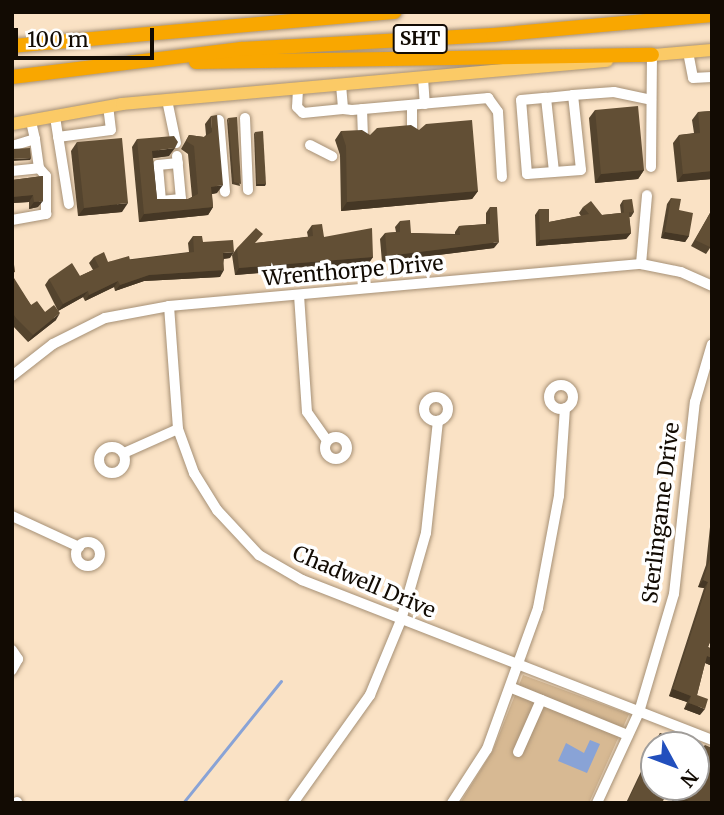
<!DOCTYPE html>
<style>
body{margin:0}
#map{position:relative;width:724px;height:815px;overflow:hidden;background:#fae2c5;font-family:Merriweather,serif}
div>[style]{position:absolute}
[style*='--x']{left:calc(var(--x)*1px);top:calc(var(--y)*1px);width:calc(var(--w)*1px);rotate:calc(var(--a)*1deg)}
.green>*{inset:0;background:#d7b993}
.water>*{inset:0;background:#89a3d6}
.stream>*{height:2.5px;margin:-1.25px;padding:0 1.25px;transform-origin:1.25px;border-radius:1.25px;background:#89a3d6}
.roads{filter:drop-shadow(0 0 2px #a69075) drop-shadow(0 0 2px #a69075)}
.minor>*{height:10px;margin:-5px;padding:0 5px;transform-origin:5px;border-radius:5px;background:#fff}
.minor>.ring{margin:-5px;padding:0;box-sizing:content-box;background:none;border:10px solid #fff;border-radius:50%}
.major>*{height:12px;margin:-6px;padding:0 6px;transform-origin:6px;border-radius:6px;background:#fbca66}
.highway>*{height:14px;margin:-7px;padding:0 7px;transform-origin:7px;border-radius:7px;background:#f9a700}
.wall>*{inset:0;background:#54442e}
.shaded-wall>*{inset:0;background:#453725}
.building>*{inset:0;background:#624f35}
span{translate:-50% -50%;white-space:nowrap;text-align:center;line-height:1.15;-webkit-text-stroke:7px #fff;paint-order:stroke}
.shield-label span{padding:2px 5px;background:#fff;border:2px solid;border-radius:5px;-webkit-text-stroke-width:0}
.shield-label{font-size:19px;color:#120b03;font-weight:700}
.street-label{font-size:21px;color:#120b03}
.frame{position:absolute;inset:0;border:14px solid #120b03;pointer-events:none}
.north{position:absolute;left:640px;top:731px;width:70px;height:70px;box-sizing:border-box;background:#fff;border:2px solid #a09d9a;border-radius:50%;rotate:131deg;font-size:19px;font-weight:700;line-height:28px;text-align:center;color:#120b03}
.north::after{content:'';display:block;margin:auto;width:24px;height:32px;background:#224fbd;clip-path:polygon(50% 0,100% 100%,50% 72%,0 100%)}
.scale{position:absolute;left:14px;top:28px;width:140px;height:32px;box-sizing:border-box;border:4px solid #120b03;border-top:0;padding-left:9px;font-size:21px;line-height:24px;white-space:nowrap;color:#120b03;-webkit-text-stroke:5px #fff;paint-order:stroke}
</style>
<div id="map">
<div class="green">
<div style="clip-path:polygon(523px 675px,629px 714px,589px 803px,460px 803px,493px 750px)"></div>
</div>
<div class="water">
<div style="clip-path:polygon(590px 740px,600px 744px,587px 773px,558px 761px,566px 743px,584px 753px)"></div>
</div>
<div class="stream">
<div style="--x:183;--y:803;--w:156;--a:-51.2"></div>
</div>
<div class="roads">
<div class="minor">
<div style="--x:688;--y:52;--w:26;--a:79"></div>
<div style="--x:693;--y:78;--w:19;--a:-3"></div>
<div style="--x:423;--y:78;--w:26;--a:86"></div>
<div style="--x:341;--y:85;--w:24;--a:85"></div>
<div style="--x:343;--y:109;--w:9;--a:6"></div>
<div style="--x:352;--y:110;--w:137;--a:-5"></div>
<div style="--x:488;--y:98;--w:17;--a:54"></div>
<div style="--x:498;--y:112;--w:65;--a:86.5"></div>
<div style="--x:298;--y:89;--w:18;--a:93"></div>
<div style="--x:297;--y:107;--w:8;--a:45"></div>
<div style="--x:303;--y:113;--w:40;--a:-5.7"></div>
<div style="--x:573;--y:95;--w:75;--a:83.9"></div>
<div style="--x:581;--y:170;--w:54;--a:175.8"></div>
<div style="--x:527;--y:174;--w:74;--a:-94.6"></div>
<div style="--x:521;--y:100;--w:25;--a:-5"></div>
<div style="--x:546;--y:98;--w:27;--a:-6"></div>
<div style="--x:573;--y:95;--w:41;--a:-4.2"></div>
<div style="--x:614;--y:92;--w:38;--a:12"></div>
<div style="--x:546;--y:98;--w:74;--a:83.8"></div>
<div style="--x:167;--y:100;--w:44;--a:78.2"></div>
<div style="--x:412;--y:105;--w:26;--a:90"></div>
<div style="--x:362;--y:109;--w:27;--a:88"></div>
<div style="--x:55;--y:117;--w:88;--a:80.9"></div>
<div style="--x:245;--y:118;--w:72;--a:87.6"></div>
<div style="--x:219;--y:120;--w:72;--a:85.2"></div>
<div style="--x:58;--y:137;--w:53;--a:-7.5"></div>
<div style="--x:111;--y:130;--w:23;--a:-97"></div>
<div style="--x:310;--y:145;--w:25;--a:27"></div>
<div style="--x:12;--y:146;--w:24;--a:-17"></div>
<div style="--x:35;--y:139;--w:18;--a:-103"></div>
<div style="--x:177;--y:156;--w:43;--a:84.7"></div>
<div style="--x:181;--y:199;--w:20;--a:174"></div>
<div style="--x:161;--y:201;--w:36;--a:-95"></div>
<div style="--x:158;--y:165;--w:20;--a:-6"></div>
<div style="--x:651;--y:167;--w:112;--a:-89.5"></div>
<div style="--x:12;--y:171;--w:27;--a:-6"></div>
<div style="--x:39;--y:168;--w:29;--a:-98"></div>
<div style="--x:12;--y:220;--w:35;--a:-10"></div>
<div style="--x:46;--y:214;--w:38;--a:-90"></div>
<div style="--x:46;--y:176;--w:11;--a:-131"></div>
<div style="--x:641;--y:264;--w:69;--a:-85"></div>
<div style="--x:299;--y:295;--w:117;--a:86.1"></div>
<div style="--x:307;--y:412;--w:35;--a:55"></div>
<div style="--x:169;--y:306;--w:123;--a:85.8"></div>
<div style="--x:178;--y:429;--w:47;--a:70"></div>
<div style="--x:194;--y:473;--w:44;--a:58.1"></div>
<div style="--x:217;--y:510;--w:62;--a:47"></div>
<div style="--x:259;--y:555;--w:50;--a:30.2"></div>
<div style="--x:302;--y:580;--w:440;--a:21.3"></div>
<div style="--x:12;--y:376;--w:52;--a:-38"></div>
<div style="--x:53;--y:344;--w:58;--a:-26.6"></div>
<div style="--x:105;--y:318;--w:65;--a:-10.6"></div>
<div style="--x:169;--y:306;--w:474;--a:-5.1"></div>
<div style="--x:641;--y:264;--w:41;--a:11.3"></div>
<div style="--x:681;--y:272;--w:34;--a:24"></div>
<div class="ring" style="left:549px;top:385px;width:14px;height:14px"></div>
<div class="ring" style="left:424px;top:397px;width:14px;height:14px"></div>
<div class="ring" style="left:325px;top:437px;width:12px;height:12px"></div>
<div class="ring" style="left:99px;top:447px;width:16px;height:16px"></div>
<div style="--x:124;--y:453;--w:59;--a:-24"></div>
<div style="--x:12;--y:516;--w:74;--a:24.8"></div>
<div class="ring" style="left:76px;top:542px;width:14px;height:14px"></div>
<div style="--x:12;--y:650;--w:11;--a:56"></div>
<div style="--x:18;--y:659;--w:13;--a:119"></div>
<div style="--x:512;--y:688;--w:125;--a:22.1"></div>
<div style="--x:518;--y:752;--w:57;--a:-66.1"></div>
<div style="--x:17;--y:802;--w:1;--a:90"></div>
<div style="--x:293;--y:803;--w:133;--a:-54.5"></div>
<div style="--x:370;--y:695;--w:81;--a:-67.5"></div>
<div style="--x:401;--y:620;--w:91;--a:-74"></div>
<div style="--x:426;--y:533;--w:113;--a:-83.9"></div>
<div style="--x:452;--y:803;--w:64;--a:-57.1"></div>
<div style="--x:487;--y:749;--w:150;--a:-70.1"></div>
<div style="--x:538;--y:608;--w:114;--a:-79.4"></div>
<div style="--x:559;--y:496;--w:88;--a:-86.1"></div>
<div style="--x:597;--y:803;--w:100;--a:-65.2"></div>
<div style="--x:639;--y:712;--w:123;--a:-73.5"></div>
<div style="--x:674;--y:594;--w:193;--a:-83.8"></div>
<div style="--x:695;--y:402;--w:60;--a:-73.7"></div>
</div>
<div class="major">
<div style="--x:642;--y:56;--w:70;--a:-4.9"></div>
<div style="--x:12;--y:124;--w:112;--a:-10.3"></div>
<div style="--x:122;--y:104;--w:487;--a:-5.1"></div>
</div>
<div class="highway">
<div style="--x:12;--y:46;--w:384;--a:-5.1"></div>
<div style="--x:196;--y:62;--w:456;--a:-0.9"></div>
<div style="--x:12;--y:77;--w:231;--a:-7"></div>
<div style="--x:241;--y:49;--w:252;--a:-3.2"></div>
<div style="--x:493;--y:35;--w:220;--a:-5.2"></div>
</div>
</div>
<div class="wall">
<div style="clip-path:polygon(712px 93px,712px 179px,677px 182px,673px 143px,679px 135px,694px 133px,692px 120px,698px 112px,711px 111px,710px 96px)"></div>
<div style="clip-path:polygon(595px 110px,644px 170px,638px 179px,595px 183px,589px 118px)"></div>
<div style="clip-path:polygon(211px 116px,217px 193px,212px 194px,213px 207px,208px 215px,139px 222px,132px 147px,137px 139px,169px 156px,153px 158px,157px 199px,188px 199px,192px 197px,188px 154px,181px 149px,189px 135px,204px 137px,206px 135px,205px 124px)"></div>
<div style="clip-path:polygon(228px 118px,240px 186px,232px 184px,227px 120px)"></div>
<div style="clip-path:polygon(341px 131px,370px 135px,478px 191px,472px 199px,341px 211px,340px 155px,335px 140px)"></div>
<div style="clip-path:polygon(255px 132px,265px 186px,256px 186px,254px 134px)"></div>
<div style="clip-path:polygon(77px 142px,122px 212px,78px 216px,71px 151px)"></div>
<div style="clip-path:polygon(43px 176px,38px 207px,29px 209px,29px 202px,12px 203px,12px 180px)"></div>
<div style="clip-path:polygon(671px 198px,679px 210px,689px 236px,685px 242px,661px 238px,667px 204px)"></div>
<div style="clip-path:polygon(623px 200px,634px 212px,631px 217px,629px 217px,631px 233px,626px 239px,536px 246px,535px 215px,539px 209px,549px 222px,581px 216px,579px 213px,583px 207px,602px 215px,621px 213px,620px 205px)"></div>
<div style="clip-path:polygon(490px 207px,494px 248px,382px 262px,380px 239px,385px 233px,396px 232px,395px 227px,400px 221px,411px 233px,455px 234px,455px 232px,459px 226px,486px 224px,486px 213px)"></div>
<div style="clip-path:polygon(710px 213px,712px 245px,706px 254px,691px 246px)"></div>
<div style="clip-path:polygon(312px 225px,324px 237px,373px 257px,368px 264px,235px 275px,232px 255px,237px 248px,256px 243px,308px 237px,307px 232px)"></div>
<div style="clip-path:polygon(193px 236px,230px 258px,224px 259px,220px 277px,144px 281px,115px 291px,114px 287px,85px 301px,83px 297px,58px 311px,45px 285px,49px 279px,80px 276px,93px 270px,89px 263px,94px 257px,108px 262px,189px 252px,188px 243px)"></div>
<div style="clip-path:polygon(12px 279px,31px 305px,45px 312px,56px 320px,28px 342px,12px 325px)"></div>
<div style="clip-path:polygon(712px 508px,712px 637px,708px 647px,712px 649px,712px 666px,705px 663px,697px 695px,700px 715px,684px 709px,687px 702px,669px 696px,704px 588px,698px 587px,706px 565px)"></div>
<div style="clip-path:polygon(660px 733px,676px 740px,680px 735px,687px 745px,654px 745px,653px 793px,662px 803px,626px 803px,656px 740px)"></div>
<div style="clip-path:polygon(705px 745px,712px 803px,676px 803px,672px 801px,680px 787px,694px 794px,701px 779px,696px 777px,696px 770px,700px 751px)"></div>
</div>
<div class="shaded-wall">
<div style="clip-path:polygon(175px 148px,169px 156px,147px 159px,152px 151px)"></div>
<div style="clip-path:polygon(31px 158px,30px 160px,12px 161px,12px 159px)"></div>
<div style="clip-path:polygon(644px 170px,638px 179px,595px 183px,601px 174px)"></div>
<div style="clip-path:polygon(712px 171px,712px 179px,677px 182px,683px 174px)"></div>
<div style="clip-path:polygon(257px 184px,266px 184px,265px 186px,256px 186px)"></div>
<div style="clip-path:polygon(223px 185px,217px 193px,206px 195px,211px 187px)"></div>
<div style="clip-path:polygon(478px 191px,472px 199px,341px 211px,347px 202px)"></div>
<div style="clip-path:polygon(33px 195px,29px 202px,12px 203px,12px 197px)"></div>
<div style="clip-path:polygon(43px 201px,38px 207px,29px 209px,34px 202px)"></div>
<div style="clip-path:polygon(128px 203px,122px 212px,78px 216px,84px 208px)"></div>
<div style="clip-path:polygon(213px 207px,208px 215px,139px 222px,144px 214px)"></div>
<div style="clip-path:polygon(665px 232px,689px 236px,685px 242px,661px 238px)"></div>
<div style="clip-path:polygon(631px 233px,626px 239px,536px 246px,540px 240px)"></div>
<div style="clip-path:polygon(499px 242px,494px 248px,382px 262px,387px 256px)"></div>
<div style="clip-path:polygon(234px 252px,230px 258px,219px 259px,223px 253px)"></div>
<div style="clip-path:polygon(373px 257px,368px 264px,235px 275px,239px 268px)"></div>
<div style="clip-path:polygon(224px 270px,220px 277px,144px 281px,115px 291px,120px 285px,149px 275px)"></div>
<div style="clip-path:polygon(118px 281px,114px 287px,85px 301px,89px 295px)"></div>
<div style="clip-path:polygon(88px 291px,83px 297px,58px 311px,63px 304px)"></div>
<div style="clip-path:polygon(60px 313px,56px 320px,28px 342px,33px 335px)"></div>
<div style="clip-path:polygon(703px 580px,708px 582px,704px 588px,698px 587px)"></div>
<div style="clip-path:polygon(707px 656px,712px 658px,712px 666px,703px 662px)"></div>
<div style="clip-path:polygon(673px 689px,691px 696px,687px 702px,669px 696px)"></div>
<div style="clip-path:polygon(689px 703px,705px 709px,700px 715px,684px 709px)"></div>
</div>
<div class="building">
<div style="clip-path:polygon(638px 106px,644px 170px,601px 174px,595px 110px)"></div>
<div style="clip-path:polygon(712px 111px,712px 171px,683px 174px,679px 135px,700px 133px,698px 112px)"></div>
<div style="clip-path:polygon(217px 115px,223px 185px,211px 187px,213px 207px,144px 214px,137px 139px,174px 136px,178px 142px,175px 148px,152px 151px,157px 199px,188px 199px,198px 194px,194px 146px,186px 141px,189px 135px,204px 137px,212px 132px,211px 116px)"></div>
<div style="clip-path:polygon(237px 117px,241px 184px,234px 182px,228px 118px)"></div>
<div style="clip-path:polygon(472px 120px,478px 191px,347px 202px,346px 146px,341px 131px,362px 130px,370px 135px,377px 128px,411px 125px,419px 130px,426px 124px)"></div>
<div style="clip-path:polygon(263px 131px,266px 184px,257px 184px,255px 132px)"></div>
<div style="clip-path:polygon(122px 138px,128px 203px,84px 208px,77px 142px)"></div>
<div style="clip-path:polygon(30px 148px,31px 158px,12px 159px,12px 149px)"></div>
<div style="clip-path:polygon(43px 176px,43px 201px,34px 202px,33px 195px,12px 197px,12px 180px)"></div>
<div style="clip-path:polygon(671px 198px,681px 199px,679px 210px,693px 213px,689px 236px,665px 232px)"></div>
<div style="clip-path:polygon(632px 199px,634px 212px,624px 213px,623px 200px)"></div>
<div style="clip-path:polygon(591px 201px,602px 215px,629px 212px,631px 233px,540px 240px,539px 209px,549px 209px,549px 222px,589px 214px,583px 207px)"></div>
<div style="clip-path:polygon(490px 207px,497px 207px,499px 242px,387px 256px,385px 233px,400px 232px,400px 221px,410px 220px,411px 233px,460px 235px,459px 226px,490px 224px)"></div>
<div style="clip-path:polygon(710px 213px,712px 215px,712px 245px,710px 247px,695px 240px)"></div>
<div style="clip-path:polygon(322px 224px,324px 237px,372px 228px,373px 257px,239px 268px,237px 248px,256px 228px,263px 234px,255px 243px,313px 236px,312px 225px)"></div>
<div style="clip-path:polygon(193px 236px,202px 236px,203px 242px,233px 240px,234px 252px,223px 253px,224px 270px,149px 275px,120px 285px,118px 281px,89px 295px,88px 291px,63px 304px,49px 279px,72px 263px,80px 276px,99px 267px,94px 257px,104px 252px,108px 262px,129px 256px,130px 260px,194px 252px)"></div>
<div style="clip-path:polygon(12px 249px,15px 272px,12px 273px)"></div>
<div style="clip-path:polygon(14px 278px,31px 305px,37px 301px,45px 312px,54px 305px,60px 313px,33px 335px,16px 318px,12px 312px,12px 279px)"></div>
<div style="clip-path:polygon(712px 542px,712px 637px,708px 647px,712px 649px,712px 658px,707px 656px,697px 695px,708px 699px,705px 709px,689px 703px,691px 696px,673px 689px,708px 582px,703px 580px,710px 559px)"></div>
<div style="clip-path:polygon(660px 733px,677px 741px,680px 735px,689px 739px,687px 745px,655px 745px)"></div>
<div style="clip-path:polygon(705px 745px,712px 748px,712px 803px,692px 803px,677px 794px,680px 787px,695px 794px,706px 773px,699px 770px)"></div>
<div style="clip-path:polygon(654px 747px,654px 787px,656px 787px,653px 793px,664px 799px,662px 803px,627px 803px)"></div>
</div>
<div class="shield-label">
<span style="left:420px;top:39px">SHT</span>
</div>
<div class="street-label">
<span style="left:353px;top:271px;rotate:-5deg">Wrenthorpe Drive</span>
<span style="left:661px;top:513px;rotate:-83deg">Sterlingame Drive</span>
<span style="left:364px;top:582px;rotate:23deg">Chadwell Drive</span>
</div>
<div class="frame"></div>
<div class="north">N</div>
<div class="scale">100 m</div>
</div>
